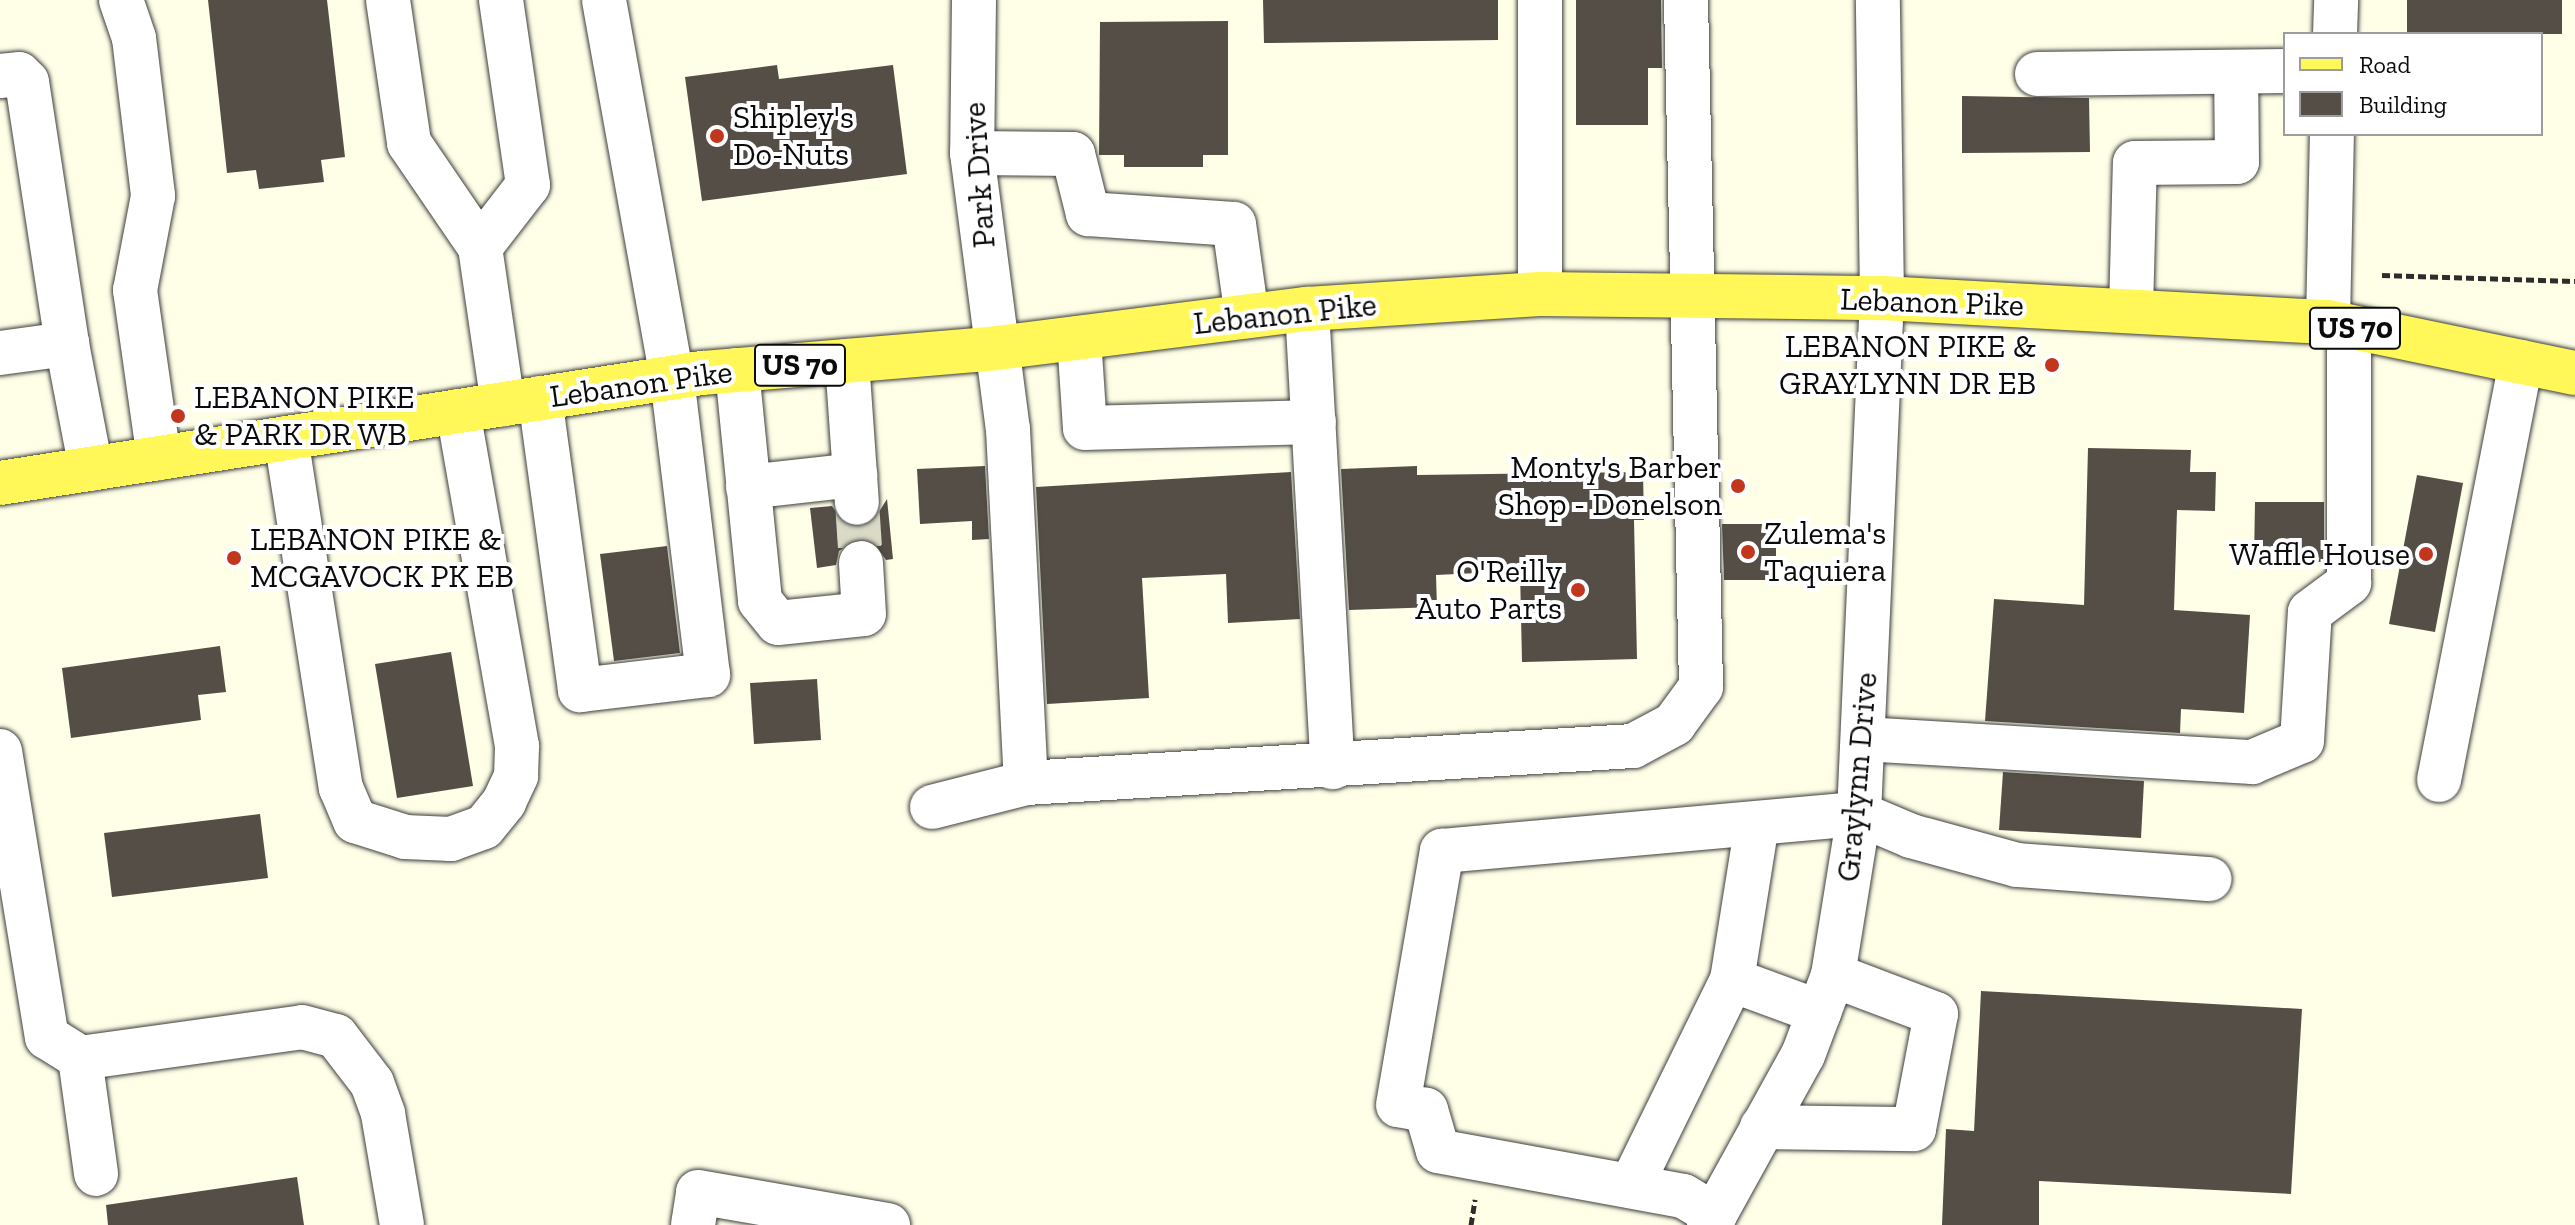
<!DOCTYPE html>
<style>
body{margin:0}
#map{position:relative;width:2575px;height:1225px;overflow:hidden;background:#ffffe8;font-family:"Zilla Slab",serif}
div>[style]{position:absolute}
[style*='--x']{left:calc(var(--x)*1px);top:calc(var(--y)*1px);width:calc(var(--w)*1px);rotate:calc(var(--a)*1deg)}
.building>*{inset:0;background:#544e47}
.minor-tunnel>*{height:44px;margin-top:-22px;transform-origin:0;background:repeating-linear-gradient(90deg,#dadac7 0 44px,transparent 0 66px)}
.path>*{height:5px;margin-top:-2.5px;transform-origin:0;background:repeating-linear-gradient(90deg,#2d2d2d 0 8px,transparent 0 12px)}
.roads{filter:drop-shadow(0 0 2px #3e3e3e) drop-shadow(0 0 2px #3e3e3e)}
.minor>*{height:44px;margin:-22px;padding:0 22px;transform-origin:22px;border-radius:22px;background:#fff}
.major>*{height:44px;margin:-22px;padding:0 22px;transform-origin:22px;border-radius:22px;background:#fff858}
.dots>*{width:22px;height:22px;translate:-50% -50%;box-sizing:border-box;border:4px solid #fff;border-radius:50%}
span{translate:-50% -50%;white-space:nowrap;text-align:center;line-height:1.15;-webkit-text-stroke:8px #fff;paint-order:stroke}
.shield-label span{padding:2px 6px;background:#fff;border:2px solid;border-radius:6px;-webkit-text-stroke-width:0}
.shield-label{font-size:30px;color:#0b0b0b;font-weight:700}
.poi-label{font-size:32px;color:#0b0b0b}
.left{translate:0 -50%;text-align:left}
.right{translate:-100% -50%;text-align:right}
.street-label{font-size:32px;color:#0b0b0b}
.legend{position:absolute;left:2283px;top:32px;width:260px;height:104px;box-sizing:border-box;background:#fff;border:2px solid #9d9d9d;margin:0;padding:10px 14px;list-style:none;font-size:24px;color:#0b0b0b}
.legend li{display:flex;align-items:center;gap:16px;height:40px}
.legend b{width:40px;border:2px solid #9d9d9d}
</style>
<div id="map">
<div class="building">
<div style="clip-path:polygon(208px 0,327px 0,345px 157px,321px 160px,324px 182px,259px 189px,256px 170px,227px 173px)"></div>
<div style="clip-path:polygon(1263px 0,1498px 0,1498px 40px,1264px 43px)"></div>
<div style="clip-path:polygon(1576px 0,1661px 0,1662px 68px,1648px 68px,1648px 125px,1576px 125px)"></div>
<div style="clip-path:polygon(2407px 0,2562px 0,2562px 34px,2407px 34px)"></div>
<div style="clip-path:polygon(1228px 21px,1228px 155px,1203px 155px,1203px 167px,1124px 167px,1124px 155px,1099px 155px,1100px 22px)"></div>
<div style="clip-path:polygon(777px 65px,779px 79px,893px 65px,907px 174px,702px 201px,685px 77px)"></div>
<div style="clip-path:polygon(1962px 96px,2089px 98px,2090px 152px,1962px 153px)"></div>
<div style="clip-path:polygon(2088px 448px,2191px 450px,2190px 472px,2216px 472px,2215px 511px,2177px 510px,2174px 610px,2250px 615px,2244px 713px,2181px 709px,2180px 733px,1985px 721px,1994px 599px,2084px 605px)"></div>
<div style="clip-path:polygon(985px 466px,989px 539px,972px 540px,972px 521px,920px 524px,917px 469px)"></div>
<div style="clip-path:polygon(1417px 466px,1417px 475px,1643px 472px,1644px 520px,1634px 520px,1637px 659px,1522px 662px,1520px 571px,1436px 575px,1437px 607px,1349px 610px,1341px 469px)"></div>
<div style="clip-path:polygon(1291px 472px,1300px 619px,1228px 623px,1226px 574px,1142px 578px,1149px 698px,1047px 704px,1036px 487px)"></div>
<div style="clip-path:polygon(2417px 475px,2463px 483px,2435px 632px,2389px 624px)"></div>
<div style="clip-path:polygon(887px 499px,893px 559px,886px 560px,873px 541px,859px 538px,839px 551px,836px 565px,817px 568px,810px 508px,832px 506px,845px 525px,860px 528px,872px 523px)"></div>
<div style="clip-path:polygon(2255px 502px,2324px 502px,2324px 562px,2254px 561px)"></div>
<div style="clip-path:polygon(1722px 524px,1776px 524px,1776px 580px,1724px 580px)"></div>
<div style="clip-path:polygon(667px 546px,680px 653px,614px 661px,600px 554px)"></div>
<div style="clip-path:polygon(220px 646px,226px 692px,198px 695px,201px 720px,71px 738px,62px 668px)"></div>
<div style="clip-path:polygon(451px 652px,473px 786px,397px 798px,375px 664px)"></div>
<div style="clip-path:polygon(817px 679px,821px 740px,754px 744px,750px 683px)"></div>
<div style="clip-path:polygon(2003px 772px,2144px 781px,2141px 838px,1999px 830px)"></div>
<div style="clip-path:polygon(260px 814px,268px 878px,112px 897px,104px 833px)"></div>
<div style="clip-path:polygon(1981px 991px,2302px 1009px,2291px 1194px,2039px 1181px,2039px 1225px,1942px 1225px,1946px 1129px,1974px 1131px)"></div>
<div style="clip-path:polygon(297px 1177px,304px 1225px,108px 1225px,106px 1205px)"></div>
</div>
<div class="minor-tunnel">
<div style="--x:857;--y:503;--w:60;--a:86.2"></div>
</div>
<div class="path">
<div style="--x:2382;--y:275;--w:193;--a:1.8"></div>
<div style="--x:1471;--y:1225;--w:26;--a:-81"></div>
</div>
<div class="roads">
<div class="minor">
<div style="--x:121;--y:0;--w:40;--a:71.1"></div>
<div style="--x:134;--y:38;--w:159;--a:83.1"></div>
<div style="--x:153;--y:196;--w:96;--a:100.8"></div>
<div style="--x:135;--y:290;--w:170;--a:81.9"></div>
<div style="--x:388;--y:0;--w:145;--a:81.6"></div>
<div style="--x:409;--y:143;--w:126;--a:55.7"></div>
<div style="--x:501;--y:0;--w:187;--a:81.7"></div>
<div style="--x:528;--y:185;--w:78;--a:127.7"></div>
<div style="--x:480;--y:247;--w:159;--a:81.7"></div>
<div style="--x:974;--y:0;--w:153;--a:90.7"></div>
<div style="--x:972;--y:153;--w:278;--a:82.6"></div>
<div style="--x:1008;--y:429;--w:354;--a:87.1"></div>
<div style="--x:1540;--y:0;--w:294;--a:90"></div>
<div style="--x:2335;--y:34;--w:34;--a:-88"></div>
<div style="--x:2037;--y:74;--w:248;--a:-0.7"></div>
<div style="--x:0;--y:76;--w:19;--a:-6"></div>
<div style="--x:19;--y:74;--w:11;--a:45"></div>
<div style="--x:27;--y:82;--w:265;--a:81.3"></div>
<div style="--x:972;--y:153;--w:101;--a:0.6"></div>
<div style="--x:1073;--y:154;--w:62;--a:76"></div>
<div style="--x:1088;--y:214;--w:146;--a:3.9"></div>
<div style="--x:1234;--y:224;--w:93;--a:82"></div>
<div style="--x:1307;--y:309;--w:459;--a:86.8"></div>
<div style="--x:2131;--y:311;--w:148;--a:-88.5"></div>
<div style="--x:2135;--y:163;--w:102;--a:-0.6"></div>
<div style="--x:2237;--y:162;--w:90;--a:-90.6"></div>
<div style="--x:2328;--y:322;--w:188;--a:-88.8"></div>
<div style="--x:1079;--y:338;--w:90;--a:86.2"></div>
<div style="--x:1085;--y:428;--w:229;--a:-1.5"></div>
<div style="--x:0;--y:353;--w:68;--a:-7.7"></div>
<div style="--x:67;--y:344;--w:127;--a:79.1"></div>
<div style="--x:847;--y:361;--w:142;--a:86"></div>
<div style="--x:737;--y:370;--w:232;--a:84.3"></div>
<div style="--x:760;--y:601;--w:28;--a:51"></div>
<div style="--x:778;--y:623;--w:86;--a:-6"></div>
<div style="--x:864;--y:614;--w:51;--a:-93.4"></div>
<div style="--x:540;--y:398;--w:295;--a:82.2"></div>
<div style="--x:580;--y:690;--w:129;--a:-6.7"></div>
<div style="--x:708;--y:675;--w:299;--a:-96.9"></div>
<div style="--x:672;--y:378;--w:384;--a:-100.2"></div>
<div style="--x:286;--y:438;--w:354;--a:81.1"></div>
<div style="--x:341;--y:788;--w:36;--a:67"></div>
<div style="--x:355;--y:821;--w:52;--a:17.7"></div>
<div style="--x:405;--y:837;--w:46;--a:2.5"></div>
<div style="--x:451;--y:839;--w:35;--a:-20"></div>
<div style="--x:484;--y:827;--w:32;--a:-51"></div>
<div style="--x:504;--y:802;--w:29;--a:-65"></div>
<div style="--x:516;--y:776;--w:30;--a:-88"></div>
<div style="--x:517;--y:746;--w:340;--a:-100"></div>
<div style="--x:748;--y:487;--w:108;--a:-6.4"></div>
<div style="--x:1863;--y:739;--w:390;--a:3.4"></div>
<div style="--x:2252;--y:762;--w:54;--a:-22.8"></div>
<div style="--x:2302;--y:741;--w:129;--a:-86.5"></div>
<div style="--x:2310;--y:612;--w:49;--a:-36.6"></div>
<div style="--x:2349;--y:583;--w:256;--a:-90"></div>
<div style="--x:0;--y:751;--w:290;--a:80.7"></div>
<div style="--x:47;--y:1037;--w:39;--a:32"></div>
<div style="--x:80;--y:1058;--w:117;--a:82.1"></div>
<div style="--x:2439;--y:780;--w:426;--a:-78.9"></div>
<div style="--x:932;--y:807;--w:97;--a:-14.3"></div>
<div style="--x:1026;--y:783;--w:608;--a:-3.49"></div>
<div style="--x:1633;--y:746;--w:47;--a:-28.2"></div>
<div style="--x:1674;--y:724;--w:46;--a:-53.9"></div>
<div style="--x:1701;--y:687;--w:687;--a:-91.25"></div>
<div style="--x:1732;--y:980;--w:93;--a:20.2"></div>
<div style="--x:80;--y:1058;--w:224;--a:-7.9"></div>
<div style="--x:302;--y:1027;--w:35;--a:15"></div>
<div style="--x:336;--y:1036;--w:59;--a:52.5"></div>
<div style="--x:372;--y:1083;--w:33;--a:70"></div>
<div style="--x:383;--y:1114;--w:113;--a:80.3"></div>
<div style="--x:1762;--y:1127;--w:152;--a:0.8"></div>
<div style="--x:1914;--y:1129;--w:117;--a:-79.2"></div>
<div style="--x:1936;--y:1014;--w:110;--a:-159.3"></div>
<div style="--x:1631;--y:1186;--w:229;--a:-63.9"></div>
<div style="--x:1732;--y:980;--w:158;--a:-80.9"></div>
<div style="--x:1715;--y:1215;--w:37;--a:-149"></div>
<div style="--x:1683;--y:1196;--w:249;--a:-169.6"></div>
<div style="--x:1438;--y:1151;--w:43;--a:-106.3"></div>
<div style="--x:1426;--y:1110;--w:28;--a:-170"></div>
<div style="--x:1398;--y:1105;--w:258;--a:-80.2"></div>
<div style="--x:1442;--y:851;--w:419;--a:-5.1"></div>
<div style="--x:1859;--y:814;--w:56;--a:22.9"></div>
<div style="--x:1911;--y:836;--w:110;--a:15.3"></div>
<div style="--x:2017;--y:865;--w:193;--a:4.2"></div>
<div style="--x:693;--y:1225;--w:33;--a:-81"></div>
<div style="--x:698;--y:1192;--w:193;--a:9.9"></div>
<div style="--x:1709;--y:1225;--w:194;--a:-61.1"></div>
<div style="--x:1803;--y:1055;--w:85;--a:-69.4"></div>
<div style="--x:1833;--y:975;--w:163;--a:-80.8"></div>
<div style="--x:1859;--y:814;--w:517;--a:-87.45"></div>
<div style="--x:1882;--y:298;--w:298;--a:-90.8"></div>
</div>
<div class="major">
<div style="--x:0;--y:483;--w:711;--a:-8.91"></div>
<div style="--x:702;--y:373;--w:296;--a:-4.8"></div>
<div style="--x:997;--y:348;--w:312;--a:-7.2"></div>
<div style="--x:1307;--y:309;--w:233;--a:-3.7"></div>
<div style="--x:1540;--y:294;--w:342;--a:0.7"></div>
<div style="--x:1882;--y:298;--w:447;--a:3.1"></div>
<div style="--x:2328;--y:322;--w:252;--a:11.7"></div>
</div>
</div>
<div class="dots">
<div style="left:717px;top:136px;background:#c1361d"></div>
<div style="left:2052px;top:365px;background:#c1361d"></div>
<div style="left:178px;top:416px;background:#c1361d"></div>
<div style="left:1738px;top:486px;background:#c1361d"></div>
<div style="left:1748px;top:552px;background:#c1361d"></div>
<div style="left:2426px;top:554px;background:#c1361d"></div>
<div style="left:234px;top:558px;background:#c1361d"></div>
<div style="left:1578px;top:590px;background:#c1361d"></div>
</div>
<div class="shield-label">
<span style="left:2355px;top:328px">US 70</span>
<span style="left:800px;top:365px">US 70</span>
</div>
<div class="poi-label">
<span class="left" style="left:733px;top:136px">Shipley's<br>Do-Nuts</span>
<span class="right" style="left:2036px;top:365px">LEBANON PIKE &amp;<br>GRAYLYNN DR EB</span>
<span class="left" style="left:194px;top:416px">LEBANON PIKE<br>&amp; PARK DR WB</span>
<span class="right" style="left:1722px;top:486px">Monty's Barber<br>Shop - Donelson</span>
<span class="left" style="left:1764px;top:552px">Zulema's<br>Taquiera</span>
<span class="left" style="left:250px;top:558px">LEBANON PIKE &amp;<br>MCGAVOCK PK EB</span>
<span class="right" style="left:2410px;top:554px">Waffle House</span>
<span class="right" style="left:1562px;top:590px">O'Reilly<br>Auto Parts</span>
</div>
<div class="street-label">
<span style="left:979px;top:175px;rotate:-94deg">Park Drive</span>
<span style="left:1932px;top:302px;rotate:2deg">Lebanon Pike</span>
<span style="left:1285px;top:314px;rotate:-6deg">Lebanon Pike</span>
<span style="left:641px;top:384px;rotate:-8deg">Lebanon Pike</span>
<span style="left:1857px;top:777px;rotate:-85deg">Graylynn Drive</span>
</div>
<ul class="legend">
<li><b style="height:10px;background:#fff858"></b>Road</li>
<li><b style="height:22px;background:#544e47"></b>Building</li>
</ul>
</div>
